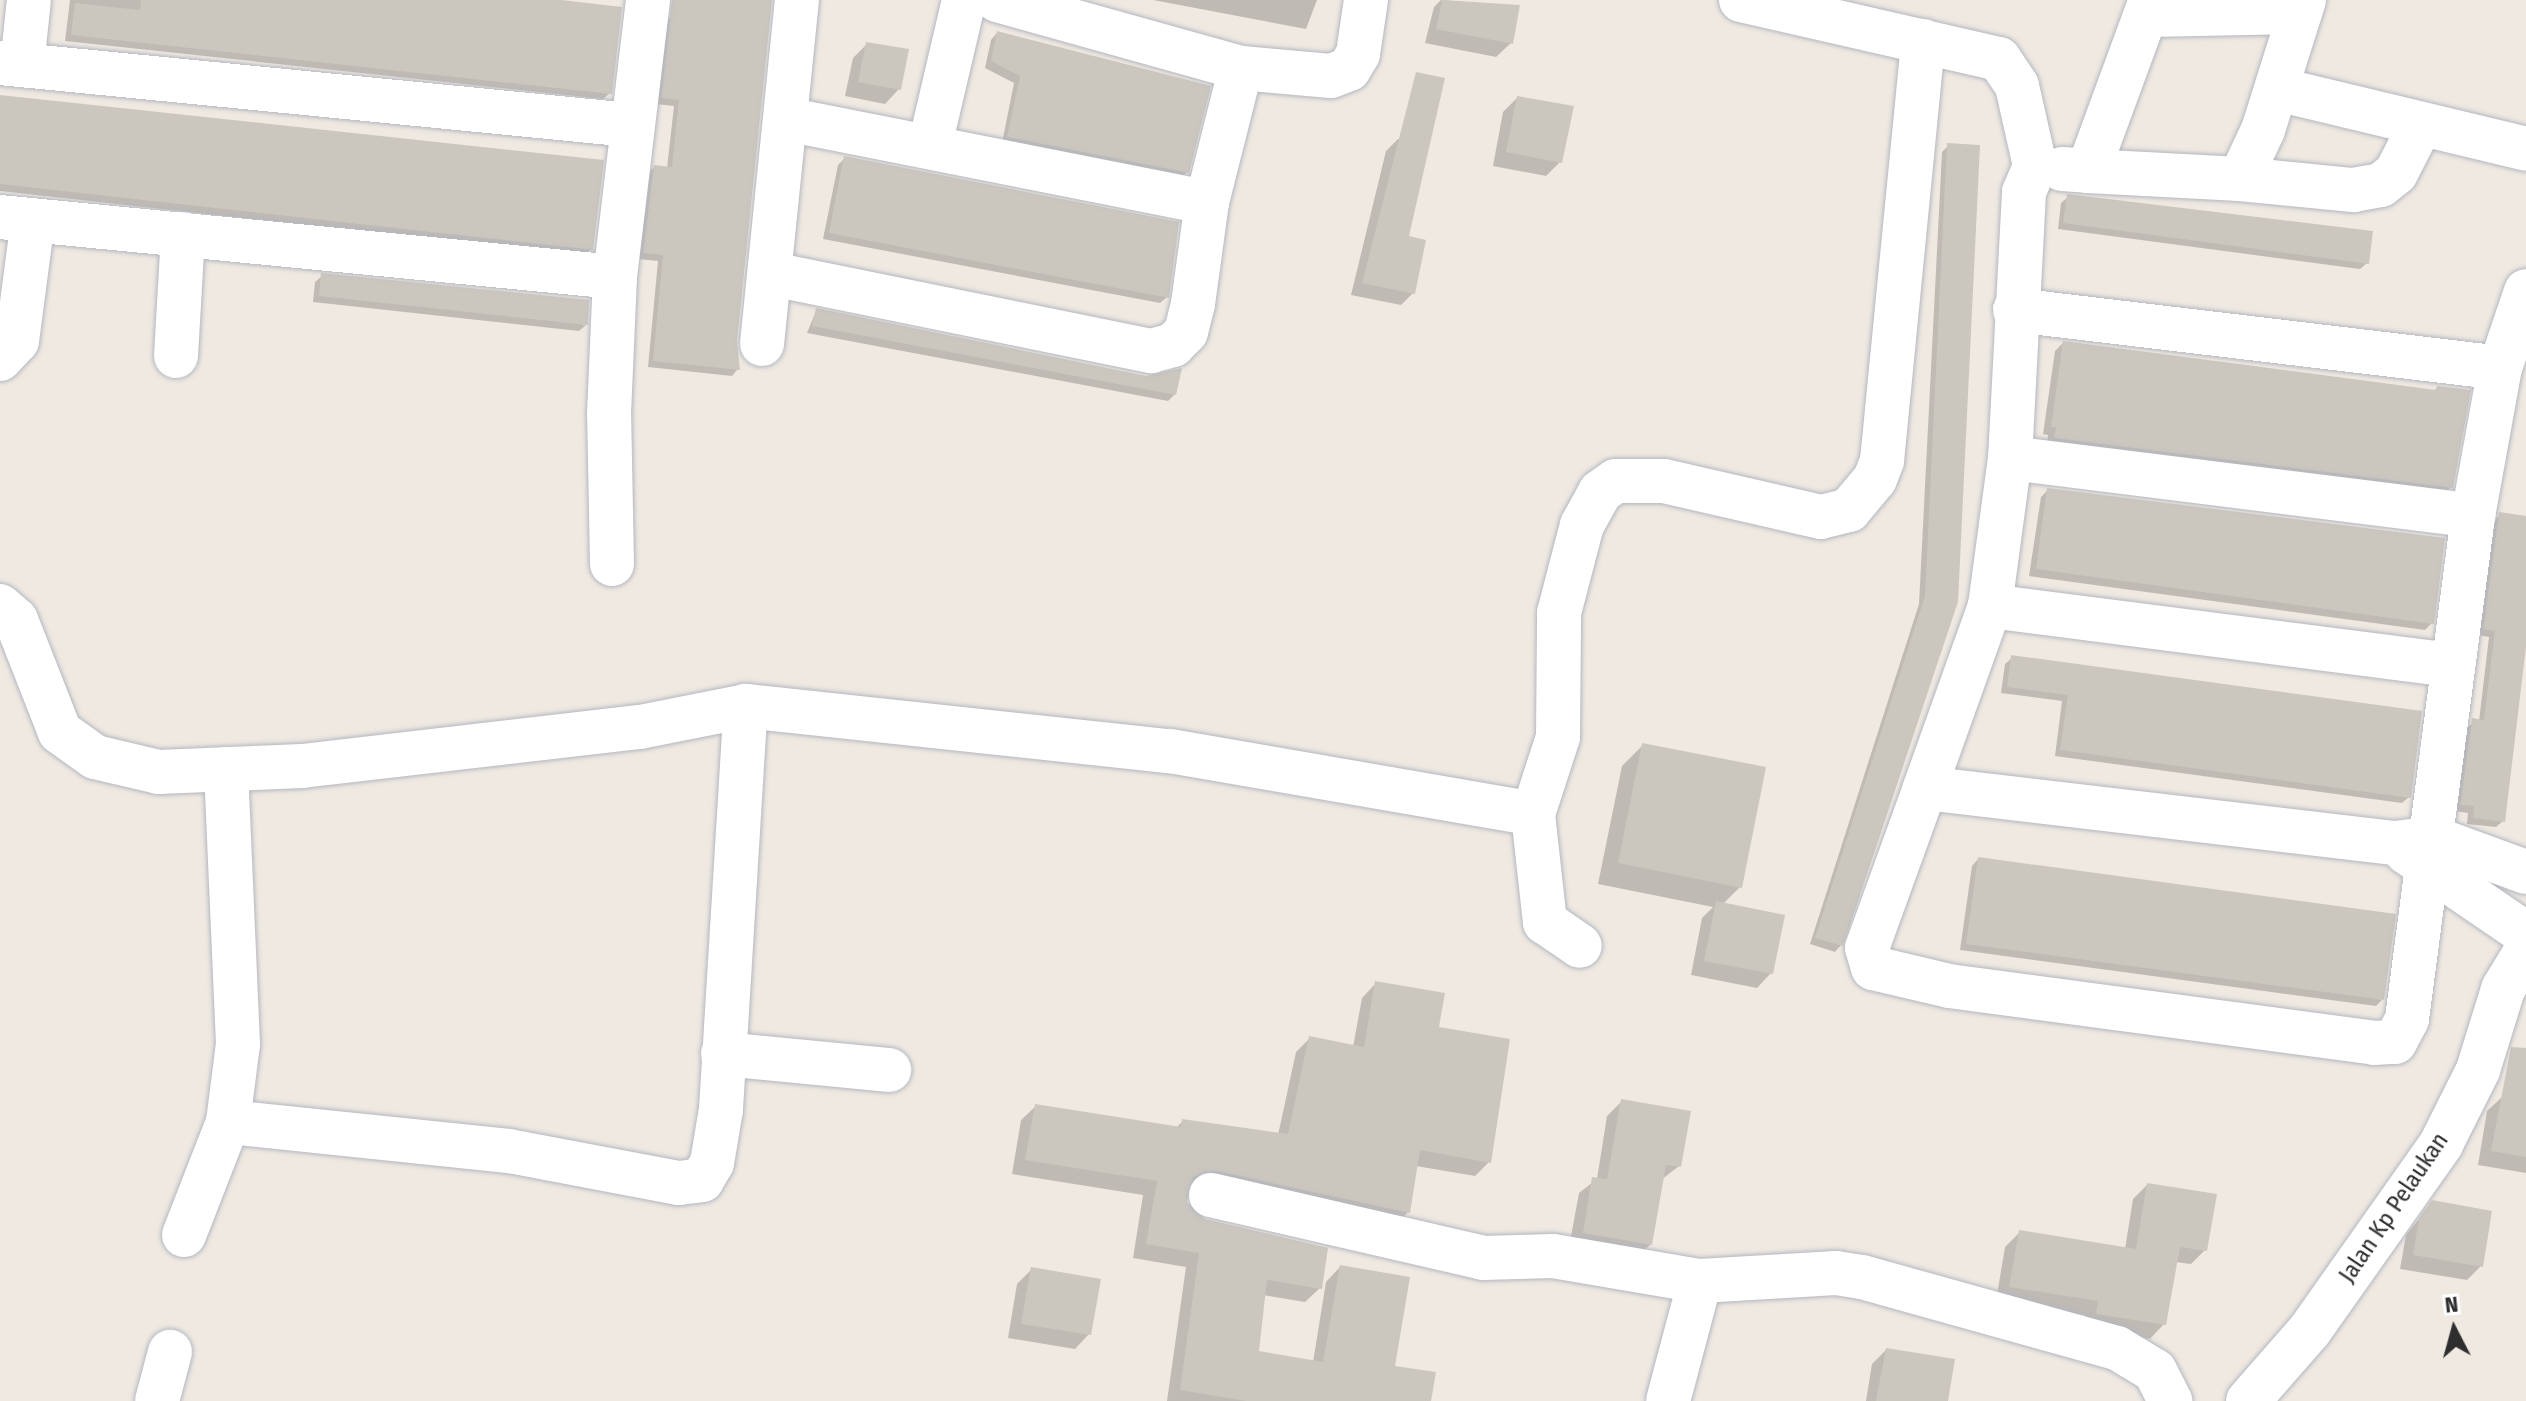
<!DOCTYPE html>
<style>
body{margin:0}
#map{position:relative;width:2526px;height:1401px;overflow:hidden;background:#efe9e1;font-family:"Fira Sans Condensed",sans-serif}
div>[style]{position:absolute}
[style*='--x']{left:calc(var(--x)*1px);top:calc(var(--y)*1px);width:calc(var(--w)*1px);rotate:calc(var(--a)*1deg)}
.shadow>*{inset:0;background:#0003}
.building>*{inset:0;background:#cbc7bf}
.roads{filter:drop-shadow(0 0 2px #b4b7c1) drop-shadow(0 0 2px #b4b7c1)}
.minor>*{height:44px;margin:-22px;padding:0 22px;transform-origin:22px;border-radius:22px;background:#fff}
.tertiary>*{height:44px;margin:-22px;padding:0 22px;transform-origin:22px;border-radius:22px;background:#fff}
span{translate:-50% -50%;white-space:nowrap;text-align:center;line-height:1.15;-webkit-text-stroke:8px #fff;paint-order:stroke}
.street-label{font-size:24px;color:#2e2e2e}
.north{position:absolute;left:2414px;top:1289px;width:80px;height:80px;-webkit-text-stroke:6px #fff;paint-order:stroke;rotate:354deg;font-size:22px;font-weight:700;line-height:32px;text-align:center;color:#2e2e2e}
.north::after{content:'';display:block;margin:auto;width:28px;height:36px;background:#2e2e2e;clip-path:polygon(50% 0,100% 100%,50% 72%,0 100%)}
</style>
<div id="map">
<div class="shadow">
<div style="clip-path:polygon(70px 0,540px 0,610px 93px,603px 99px,65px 41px)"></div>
<div style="clip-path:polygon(685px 0,770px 0,735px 341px,738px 369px,732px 376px,648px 367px,658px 261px,637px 259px,648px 174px,654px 167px,667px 168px,674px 106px,656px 104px,666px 22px)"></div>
<div style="clip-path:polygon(1153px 0,1317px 0,1306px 29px)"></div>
<div style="clip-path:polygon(1441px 0,1518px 6px,1511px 43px,1496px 57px,1425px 43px,1434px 7px)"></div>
<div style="clip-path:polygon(997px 33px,1187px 172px,1180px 179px,1002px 143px,1014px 83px,985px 68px,991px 40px)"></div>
<div style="clip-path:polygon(867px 44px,899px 89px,885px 104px,845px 96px,853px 58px)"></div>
<div style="clip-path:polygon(0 98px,591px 249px,584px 256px,0 191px)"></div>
<div style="clip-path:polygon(1517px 98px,1560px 162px,1546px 176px,1493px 166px,1503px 112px)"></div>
<div style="clip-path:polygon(1398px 139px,1425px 144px,1407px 238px,1413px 293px,1401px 305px,1351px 295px,1386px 151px)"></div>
<div style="clip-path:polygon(1948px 146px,1956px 601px,1841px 945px,1835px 952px,1810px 944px,1919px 604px,1942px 152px)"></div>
<div style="clip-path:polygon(845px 158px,1167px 297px,1160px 303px,823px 239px,838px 165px)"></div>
<div style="clip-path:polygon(2068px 197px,2367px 263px,2360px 269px,2058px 229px,2061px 203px)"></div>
<div style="clip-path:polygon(322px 276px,586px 325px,579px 331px,313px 302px,315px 282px)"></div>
<div style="clip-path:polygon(816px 311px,1175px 394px,1168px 401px,807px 333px)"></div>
<div style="clip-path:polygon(2063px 343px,2433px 392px,2437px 388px,2451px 487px,2442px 496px,2047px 446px,2048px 435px,2043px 434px,2055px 351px)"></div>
<div style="clip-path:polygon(2048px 490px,2432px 623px,2425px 630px,2029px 576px,2041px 497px)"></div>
<div style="clip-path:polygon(2500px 515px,2526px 518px,2526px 628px,2503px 821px,2496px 827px,2467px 824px,2468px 813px,2455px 811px,2466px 727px,2479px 721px,2489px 637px,2478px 635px,2493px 521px)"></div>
<div style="clip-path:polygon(2012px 658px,2409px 797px,2402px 803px,2055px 756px,2062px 701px,2001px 693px,2005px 664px)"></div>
<div style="clip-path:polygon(1643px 745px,1740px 887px,1722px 905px,1771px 973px,1757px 988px,1691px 975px,1702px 918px,1713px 907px,1598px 884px,1622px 766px)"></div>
<div style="clip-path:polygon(1978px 859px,2382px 1000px,2376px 1006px,1960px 950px,1972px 866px)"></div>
<div style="clip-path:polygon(1376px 983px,1437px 1029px,1489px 1162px,1475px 1176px,1416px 1166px,1408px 1212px,1394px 1226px,1201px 1184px,1188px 1185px,1185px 1204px,1204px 1221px,1320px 1288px,1305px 1302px,1263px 1295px,1256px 1352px,1313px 1362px,1326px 1282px,1340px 1267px,1392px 1367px,1429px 1401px,1167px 1401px,1186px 1267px,1133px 1258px,1143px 1195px,1012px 1174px,1021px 1120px,1036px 1106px,1176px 1128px,1183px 1121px,1278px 1135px,1296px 1052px,1310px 1038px,1353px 1047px,1362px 998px)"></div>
<div style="clip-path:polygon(2502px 1097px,2526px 1101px,2526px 1173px,2478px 1165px,2487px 1111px)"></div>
<div style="clip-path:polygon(1622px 1101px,1679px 1166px,1661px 1180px,1651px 1244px,1636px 1258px,1569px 1247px,1579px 1193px,1597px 1179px,1607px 1116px)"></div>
<div style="clip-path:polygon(2147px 1185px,2205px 1250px,2191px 1264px,2175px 1262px,2164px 1324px,2150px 1339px,2083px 1328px,2085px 1315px,1996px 1301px,2005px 1247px,2020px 1232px,2125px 1249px,2133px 1199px)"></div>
<div style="clip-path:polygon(2433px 1202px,2481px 1266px,2467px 1280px,2400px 1269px,2406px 1235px)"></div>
<div style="clip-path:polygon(1032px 1269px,1089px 1334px,1075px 1349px,1008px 1338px,1017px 1284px)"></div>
<div style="clip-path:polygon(1886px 1350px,1946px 1401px,1866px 1401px,1872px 1364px)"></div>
</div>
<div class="building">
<div style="clip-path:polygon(141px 0,561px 0,622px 7px,612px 94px,71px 35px,75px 3px,140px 10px)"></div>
<div style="clip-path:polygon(672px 0,772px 0,737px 341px,740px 370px,653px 361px,663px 255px,643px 253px,654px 165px,672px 167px,679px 100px,661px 98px)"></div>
<div style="clip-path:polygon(1442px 0,1520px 5px,1513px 44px,1436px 29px)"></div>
<div style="clip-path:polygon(997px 31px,1211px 86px,1189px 173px,1007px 137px,1020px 76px,991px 61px)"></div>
<div style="clip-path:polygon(866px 42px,909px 49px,901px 90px,858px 82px)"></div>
<div style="clip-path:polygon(1416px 72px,1445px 78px,1409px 236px,1426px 240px,1415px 294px,1362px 283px)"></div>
<div style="clip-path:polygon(0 95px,604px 160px,593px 250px,0 184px)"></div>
<div style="clip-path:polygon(1517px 96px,1574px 106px,1562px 163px,1506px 152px)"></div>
<div style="clip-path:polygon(1947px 143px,1980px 145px,1958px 602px,1843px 946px,1815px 938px,1925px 596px)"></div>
<div style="clip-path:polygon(844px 156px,1179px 222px,1169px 298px,829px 233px)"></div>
<div style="clip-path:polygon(2067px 194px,2373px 231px,2369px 264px,2063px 223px)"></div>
<div style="clip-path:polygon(321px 273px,589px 300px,588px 325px,319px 296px)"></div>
<div style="clip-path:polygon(816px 308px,1146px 376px,1182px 368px,1176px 395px,812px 326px)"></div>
<div style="clip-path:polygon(2063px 341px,2436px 390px,2437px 386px,2471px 390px,2453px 488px,2054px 438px,2056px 427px,2051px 427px)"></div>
<div style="clip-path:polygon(2047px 488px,2445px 538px,2434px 624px,2036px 569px)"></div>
<div style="clip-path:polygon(2499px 512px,2526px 516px,2526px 647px,2505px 822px,2473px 818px,2474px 806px,2460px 805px,2472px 718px,2484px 720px,2488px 687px,2495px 631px,2483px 629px)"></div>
<div style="clip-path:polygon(2011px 655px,2422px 711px,2411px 798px,2060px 750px,2068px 695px,2007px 687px)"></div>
<div style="clip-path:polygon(1642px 743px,1766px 767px,1742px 888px,1618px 863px)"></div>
<div style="clip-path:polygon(1978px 857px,2396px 914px,2384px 1000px,1966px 944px)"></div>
<div style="clip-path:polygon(1716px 901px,1785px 915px,1773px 974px,1704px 961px)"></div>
<div style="clip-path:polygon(1375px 981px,1445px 993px,1439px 1027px,1510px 1039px,1491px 1163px,1420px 1150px,1410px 1213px,1216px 1171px,1193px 1177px,1187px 1202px,1205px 1219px,1328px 1248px,1322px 1289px,1267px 1280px,1259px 1351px,1323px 1362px,1340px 1265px,1410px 1277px,1395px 1366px,1436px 1372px,1431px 1401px,1246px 1401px,1180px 1390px,1199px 1253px,1146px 1244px,1157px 1181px,1025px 1160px,1035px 1104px,1181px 1127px,1182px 1119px,1288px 1134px,1309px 1036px,1364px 1047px)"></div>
<div style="clip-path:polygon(2511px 1047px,2526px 1048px,2526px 1157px,2491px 1151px)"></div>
<div style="clip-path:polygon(1621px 1099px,1691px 1111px,1681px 1167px,1666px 1165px,1652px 1245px,1583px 1233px,1592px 1177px,1607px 1179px)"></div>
<div style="clip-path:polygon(2147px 1183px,2217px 1194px,2207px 1251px,2180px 1247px,2166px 1325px,2096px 1314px,2098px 1301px,2009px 1287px,2019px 1230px,2136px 1249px)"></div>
<div style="clip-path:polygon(2432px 1200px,2492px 1211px,2483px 1267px,2413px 1255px,2419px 1218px)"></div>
<div style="clip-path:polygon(1031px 1267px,1101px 1279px,1091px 1335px,1021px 1324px)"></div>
<div style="clip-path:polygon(1886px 1348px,1955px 1359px,1948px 1401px,1876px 1401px)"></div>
</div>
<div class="roads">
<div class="minor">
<div style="--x:997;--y:0;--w:253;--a:15.6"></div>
<div style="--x:1241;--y:68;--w:90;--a:5.1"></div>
<div style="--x:1331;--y:76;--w:19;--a:-21"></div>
<div style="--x:1349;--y:69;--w:17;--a:-59"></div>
<div style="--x:1358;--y:54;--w:55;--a:-81.6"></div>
<div style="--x:1741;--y:0;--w:265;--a:12.9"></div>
<div style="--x:1999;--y:59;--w:32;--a:56"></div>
<div style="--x:2017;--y:86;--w:82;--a:77.3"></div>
<div style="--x:2035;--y:166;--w:28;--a:113"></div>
<div style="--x:2024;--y:192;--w:266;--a:93"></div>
<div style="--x:2010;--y:458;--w:149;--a:97.7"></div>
<div style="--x:1990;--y:606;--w:193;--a:109.7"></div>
<div style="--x:1925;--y:788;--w:473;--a:6.7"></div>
<div style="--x:2395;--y:843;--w:38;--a:-7"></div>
<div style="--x:2433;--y:838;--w:99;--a:20.1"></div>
<div style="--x:2146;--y:15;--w:154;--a:-1.1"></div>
<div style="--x:0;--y:63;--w:633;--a:5.62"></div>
<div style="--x:22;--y:65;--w:65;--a:-83.9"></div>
<div style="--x:2277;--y:89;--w:256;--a:13.5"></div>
<div style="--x:786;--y:119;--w:429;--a:11.2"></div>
<div style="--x:930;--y:145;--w:149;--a:-76.8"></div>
<div style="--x:2062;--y:169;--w:26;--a:4"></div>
<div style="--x:2088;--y:171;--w:182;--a:-69.8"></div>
<div style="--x:2088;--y:171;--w:152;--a:3"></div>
<div style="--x:2240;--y:179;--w:54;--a:-64.9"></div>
<div style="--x:2263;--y:130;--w:136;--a:-72.5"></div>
<div style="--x:2240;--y:179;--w:114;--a:5.6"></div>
<div style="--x:2353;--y:190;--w:28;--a:-10"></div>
<div style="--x:2381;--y:185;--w:19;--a:-39"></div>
<div style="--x:2396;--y:173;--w:53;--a:-62.9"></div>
<div style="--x:0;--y:217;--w:618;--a:5.57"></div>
<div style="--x:772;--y:274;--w:387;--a:11.5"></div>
<div style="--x:1151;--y:351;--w:23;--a:-15"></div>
<div style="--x:1173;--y:345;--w:18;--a:-45"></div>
<div style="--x:1186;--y:332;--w:29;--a:-76"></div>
<div style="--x:1193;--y:304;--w:103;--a:-82.2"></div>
<div style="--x:1207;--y:202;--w:138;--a:-75.8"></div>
<div style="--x:2015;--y:310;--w:488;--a:6.8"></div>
<div style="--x:762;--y:344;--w:346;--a:-84.2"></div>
<div style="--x:176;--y:356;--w:122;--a:-86.7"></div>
<div style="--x:0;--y:359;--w:25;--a:-47"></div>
<div style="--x:17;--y:341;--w:122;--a:-82.5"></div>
<div style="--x:2010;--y:458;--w:467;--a:7.1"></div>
<div style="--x:612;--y:564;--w:150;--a:-91.1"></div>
<div style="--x:609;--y:414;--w:137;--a:-87.5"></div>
<div style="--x:615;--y:277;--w:279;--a:-83.2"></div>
<div style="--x:0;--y:606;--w:21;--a:41"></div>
<div style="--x:16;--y:620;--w:120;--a:68.6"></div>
<div style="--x:60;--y:732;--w:43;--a:35.5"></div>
<div style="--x:95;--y:757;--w:66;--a:13.2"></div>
<div style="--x:159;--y:772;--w:143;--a:-2.4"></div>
<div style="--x:302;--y:766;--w:340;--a:-6.6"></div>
<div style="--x:640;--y:727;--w:108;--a:-11.2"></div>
<div style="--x:746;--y:706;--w:426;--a:6.1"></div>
<div style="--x:1170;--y:751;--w:368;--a:9.8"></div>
<div style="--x:1533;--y:814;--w:109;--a:83.7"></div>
<div style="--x:1545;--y:922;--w:42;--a:34.4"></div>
<div style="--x:1990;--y:606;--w:467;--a:7.3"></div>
<div style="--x:1925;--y:788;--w:170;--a:109.9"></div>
<div style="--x:1867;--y:948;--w:21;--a:73"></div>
<div style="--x:1873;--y:968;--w:78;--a:13.3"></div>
<div style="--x:1949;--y:986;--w:429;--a:7.6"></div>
<div style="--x:2374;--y:1043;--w:21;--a:-3"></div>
<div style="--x:2395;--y:1042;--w:26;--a:-62"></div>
<div style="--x:2407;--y:1019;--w:507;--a:-82.52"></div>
<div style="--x:2473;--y:516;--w:150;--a:-79.7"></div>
<div style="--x:2500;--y:368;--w:81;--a:-71.3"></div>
<div style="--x:1533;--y:814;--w:81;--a:-72"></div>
<div style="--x:1558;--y:737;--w:124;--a:-89.5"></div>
<div style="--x:1559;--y:613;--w:91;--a:-75.4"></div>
<div style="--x:1582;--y:525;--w:38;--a:-61"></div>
<div style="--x:1600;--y:492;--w:19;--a:-35"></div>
<div style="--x:1616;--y:481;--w:48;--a:0"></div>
<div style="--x:1664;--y:481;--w:161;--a:12.9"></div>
<div style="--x:1821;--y:517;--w:29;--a:-14"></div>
<div style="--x:1849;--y:510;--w:40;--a:-50"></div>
<div style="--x:1875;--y:479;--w:19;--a:-69"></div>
<div style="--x:1882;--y:461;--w:422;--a:-84.4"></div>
<div style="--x:2406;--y:852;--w:145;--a:34.3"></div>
<div style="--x:723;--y:1054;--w:167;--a:5.5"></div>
<div style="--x:228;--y:1122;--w:282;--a:5.9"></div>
<div style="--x:509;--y:1151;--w:173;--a:10.7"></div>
<div style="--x:679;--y:1183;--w:23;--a:-7"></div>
<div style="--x:702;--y:1180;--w:20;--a:-60"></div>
<div style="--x:712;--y:1163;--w:55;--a:-80.5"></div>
<div style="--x:721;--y:1109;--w:404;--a:-86.5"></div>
<div style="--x:1211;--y:1195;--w:279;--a:13"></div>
<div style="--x:1483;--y:1258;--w:70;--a:-1.6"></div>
<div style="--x:1553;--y:1256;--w:149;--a:9.7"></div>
<div style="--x:1700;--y:1281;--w:136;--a:-3.4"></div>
<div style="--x:1836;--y:1273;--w:26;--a:9"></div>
<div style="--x:1862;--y:1277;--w:265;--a:15.6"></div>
<div style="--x:2117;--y:1348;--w:44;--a:31.2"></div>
<div style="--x:2155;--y:1371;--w:34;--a:63"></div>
<div style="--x:184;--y:1235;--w:121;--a:-68.7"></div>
<div style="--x:228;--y:1122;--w:79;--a:-82.7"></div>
<div style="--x:238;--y:1044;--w:275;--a:-92.5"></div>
<div style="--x:157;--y:1401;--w:51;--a:-75.1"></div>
<div style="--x:1668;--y:1401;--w:124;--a:-75.1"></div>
</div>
<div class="tertiary">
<div style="--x:2248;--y:1401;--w:94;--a:-48.9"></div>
<div style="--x:2310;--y:1330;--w:228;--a:-54.8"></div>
<div style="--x:2441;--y:1144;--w:83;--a:-63.4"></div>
<div style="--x:2478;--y:1070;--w:85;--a:-72.8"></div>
<div style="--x:2503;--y:989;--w:44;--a:-58.8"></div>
</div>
</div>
<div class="street-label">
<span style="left:2394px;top:1208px;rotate:-56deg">Jalan Kp Pelaukan</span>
</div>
<div class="north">N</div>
</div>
